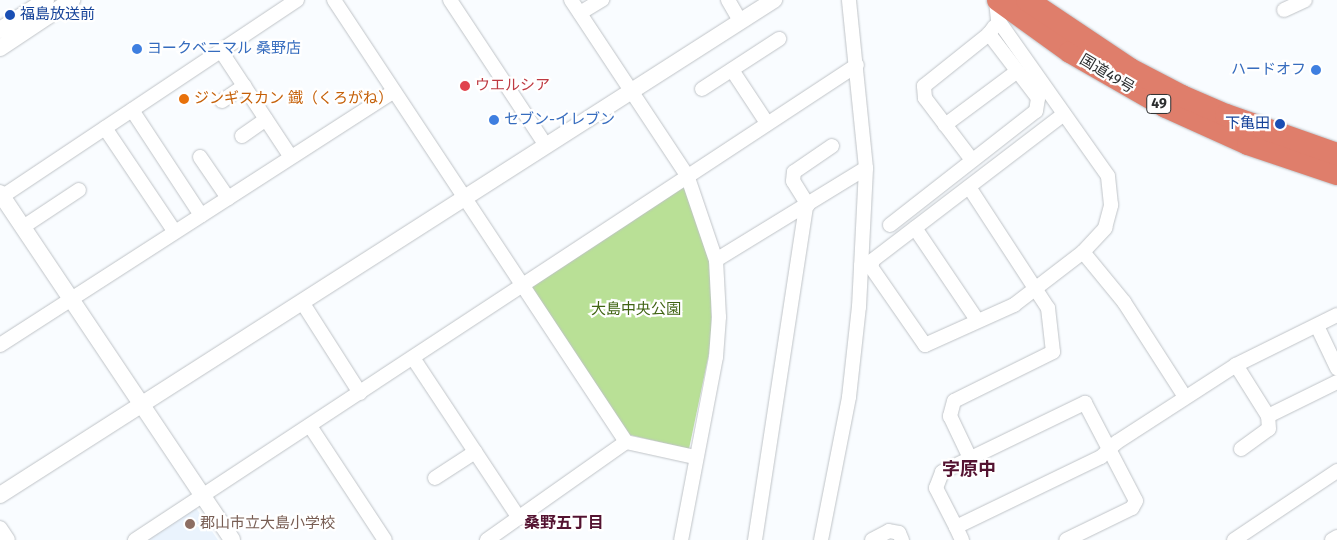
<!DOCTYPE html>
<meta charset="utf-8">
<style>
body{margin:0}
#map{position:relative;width:1337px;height:540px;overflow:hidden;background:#f9fcff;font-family:"Fira Sans","Noto Sans JP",sans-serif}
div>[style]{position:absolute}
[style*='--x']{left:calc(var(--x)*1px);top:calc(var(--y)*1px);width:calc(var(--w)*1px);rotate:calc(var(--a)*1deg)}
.built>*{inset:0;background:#eaf3fd}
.green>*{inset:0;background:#b9e096}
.roads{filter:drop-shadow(0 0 1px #bfc3c7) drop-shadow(0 0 1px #bfc3c7)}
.minor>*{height:14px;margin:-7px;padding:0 7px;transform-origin:7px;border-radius:7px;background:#fff}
.tertiary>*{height:16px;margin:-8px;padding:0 8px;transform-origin:8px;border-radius:8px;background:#fff}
.trunk>*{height:22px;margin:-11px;padding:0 11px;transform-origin:11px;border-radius:11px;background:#df7e6b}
.dots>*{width:14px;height:14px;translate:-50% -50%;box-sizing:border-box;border:2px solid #fff;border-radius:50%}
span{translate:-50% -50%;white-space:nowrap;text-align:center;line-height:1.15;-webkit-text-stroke:4.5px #fff;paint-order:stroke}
.shield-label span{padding:1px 4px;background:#fff;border:1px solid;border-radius:4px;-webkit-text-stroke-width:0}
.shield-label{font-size:14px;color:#2c2e2f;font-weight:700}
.transit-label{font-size:15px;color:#164399}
.left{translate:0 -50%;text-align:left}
.right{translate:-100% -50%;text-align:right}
.shop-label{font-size:15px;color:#366cbe}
.street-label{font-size:15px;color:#2c2e2f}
.health-label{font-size:15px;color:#be3a42}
.food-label{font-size:15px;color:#c56008}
.park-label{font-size:15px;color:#406413}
.education-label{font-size:15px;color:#785e54}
.neighbourhood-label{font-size:16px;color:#541331;font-weight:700}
.quarter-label{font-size:18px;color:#541331;font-weight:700}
</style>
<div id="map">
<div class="built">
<div style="clip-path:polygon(196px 508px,218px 540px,147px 540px)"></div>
</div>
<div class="green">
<div style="clip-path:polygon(685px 184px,710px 261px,712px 339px,689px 449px,630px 435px,530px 288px)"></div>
</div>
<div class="roads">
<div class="minor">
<div style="--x:334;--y:0;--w:530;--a:56.55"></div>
<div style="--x:626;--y:442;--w:71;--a:12.3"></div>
<div style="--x:450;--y:0;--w:173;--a:56.6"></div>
<div style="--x:571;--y:0;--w:210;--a:56.5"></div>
<div style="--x:687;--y:175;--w:90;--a:71.2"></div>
<div style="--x:716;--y:260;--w:57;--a:87"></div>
<div style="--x:719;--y:317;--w:40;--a:94.3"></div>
<div style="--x:716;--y:357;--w:186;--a:100.8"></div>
<div style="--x:728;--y:0;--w:24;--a:60"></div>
<div style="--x:1284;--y:10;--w:23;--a:-25"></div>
<div style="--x:580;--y:13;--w:26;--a:-31"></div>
<div style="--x:221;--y:51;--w:127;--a:56.6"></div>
<div style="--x:732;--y:70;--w:64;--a:56.6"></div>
<div style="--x:702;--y:89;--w:92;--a:-33"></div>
<div style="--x:222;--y:101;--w:27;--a:-34"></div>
<div style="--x:132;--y:110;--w:126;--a:56.7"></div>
<div style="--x:945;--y:125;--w:89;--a:-36.7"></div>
<div style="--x:105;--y:128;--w:125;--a:56.1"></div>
<div style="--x:242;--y:136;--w:29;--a:-35"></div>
<div style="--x:200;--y:157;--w:50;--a:55.7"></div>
<div style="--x:972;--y:160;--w:78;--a:-127.2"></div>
<div style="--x:925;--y:98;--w:12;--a:-95"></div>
<div style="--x:924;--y:86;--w:83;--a:-38.7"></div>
<div style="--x:989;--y:34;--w:9;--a:-54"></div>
<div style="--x:969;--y:187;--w:145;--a:56.9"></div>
<div style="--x:1048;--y:308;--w:44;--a:83.5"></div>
<div style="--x:1053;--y:352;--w:110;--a:153.7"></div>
<div style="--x:954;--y:401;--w:16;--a:105"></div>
<div style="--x:950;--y:416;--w:47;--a:64.5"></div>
<div style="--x:0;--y:198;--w:357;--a:-33.7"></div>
<div style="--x:808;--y:205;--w:28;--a:-122"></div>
<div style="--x:793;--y:181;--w:9;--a:-84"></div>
<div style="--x:794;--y:172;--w:46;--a:-34.4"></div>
<div style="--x:890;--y:225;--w:185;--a:-38"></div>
<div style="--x:1036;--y:111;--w:13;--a:-81"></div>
<div style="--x:1038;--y:98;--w:81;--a:-127.4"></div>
<div style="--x:23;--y:227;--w:67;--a:-33.5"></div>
<div style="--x:915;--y:228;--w:111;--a:56"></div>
<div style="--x:1083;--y:252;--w:65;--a:50.6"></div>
<div style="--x:1124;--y:302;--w:113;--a:57.3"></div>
<div style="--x:716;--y:260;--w:176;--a:-31.5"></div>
<div style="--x:861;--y:266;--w:10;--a:6"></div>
<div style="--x:871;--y:267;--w:95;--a:55.3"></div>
<div style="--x:925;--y:345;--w:98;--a:-24.2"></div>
<div style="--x:1014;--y:305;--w:87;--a:-37.5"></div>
<div style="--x:1083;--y:252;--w:33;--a:-47"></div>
<div style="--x:1105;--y:228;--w:24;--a:-75"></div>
<div style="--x:1111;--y:205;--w:29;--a:-96"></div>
<div style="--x:1108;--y:176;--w:191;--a:-125.2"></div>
<div style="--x:998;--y:20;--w:20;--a:-96"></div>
<div style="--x:871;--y:267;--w:7;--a:-74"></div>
<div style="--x:873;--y:260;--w:240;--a:-37.4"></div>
<div style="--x:302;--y:302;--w:108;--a:57.5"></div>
<div style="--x:1317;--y:326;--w:47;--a:64.5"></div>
<div style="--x:0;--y:345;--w:467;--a:-32.8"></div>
<div style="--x:413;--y:358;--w:192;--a:56.5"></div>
<div style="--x:1236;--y:365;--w:60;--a:57.9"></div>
<div style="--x:1268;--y:416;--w:77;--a:-26.2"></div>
<div style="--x:310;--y:426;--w:136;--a:56.7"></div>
<div style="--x:1241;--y:449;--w:34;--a:-36"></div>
<div style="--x:1269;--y:429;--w:13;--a:-94"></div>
<div style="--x:435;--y:478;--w:48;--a:-33"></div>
<div style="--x:956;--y:527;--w:44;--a:-117.1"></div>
<div style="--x:936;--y:488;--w:17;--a:-69"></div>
<div style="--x:942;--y:472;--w:159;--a:-25.8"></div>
<div style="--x:1085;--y:403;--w:110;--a:62.5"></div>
<div style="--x:1136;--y:501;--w:8;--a:120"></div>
<div style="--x:1132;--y:508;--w:73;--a:154.1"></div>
<div style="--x:0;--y:528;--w:14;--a:56"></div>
<div style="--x:135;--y:540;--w:864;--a:-33.34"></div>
<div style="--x:487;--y:540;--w:170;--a:-35.2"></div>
<div style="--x:755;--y:540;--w:337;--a:-81.3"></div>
<div style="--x:821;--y:540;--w:146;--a:-78.9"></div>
<div style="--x:849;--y:397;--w:91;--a:-83.7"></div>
<div style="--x:859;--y:307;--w:139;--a:-87.1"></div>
<div style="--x:866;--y:168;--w:169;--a:-95.8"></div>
<div style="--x:872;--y:540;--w:19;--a:-28"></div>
<div style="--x:889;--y:531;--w:10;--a:11"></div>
<div style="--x:899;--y:533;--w:8;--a:67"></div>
<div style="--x:962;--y:540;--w:14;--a:-115"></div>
<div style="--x:956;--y:527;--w:161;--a:-25.8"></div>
<div style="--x:1101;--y:457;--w:22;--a:-43"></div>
<div style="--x:1117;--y:442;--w:142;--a:-32.9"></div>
<div style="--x:1236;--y:365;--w:113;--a:-26.3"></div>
<div style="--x:1234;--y:540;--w:124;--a:-33.8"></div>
<div style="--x:1332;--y:540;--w:6;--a:-31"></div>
</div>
<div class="tertiary">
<div style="--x:0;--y:30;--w:55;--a:-33.1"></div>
<div style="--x:0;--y:48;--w:87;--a:-33.7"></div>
<div style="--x:0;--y:193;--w:417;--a:56.2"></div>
<div style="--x:0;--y:495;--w:919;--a:-32.6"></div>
</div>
<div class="trunk">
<div style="--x:998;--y:0;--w:89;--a:35.8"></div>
<div style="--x:1070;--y:52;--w:111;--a:29.8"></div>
<div style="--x:1166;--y:107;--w:90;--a:24.3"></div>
<div style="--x:1248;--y:144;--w:94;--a:18.6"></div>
<div style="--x:1027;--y:0;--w:124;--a:33.8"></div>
<div style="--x:1130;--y:69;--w:59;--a:27.4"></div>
<div style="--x:1182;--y:96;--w:48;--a:23.4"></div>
<div style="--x:1226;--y:115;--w:118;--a:19.4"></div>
</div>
</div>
<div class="dots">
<div style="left:10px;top:15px;background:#1a4fb4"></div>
<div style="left:137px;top:49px;background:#3f7fe0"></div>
<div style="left:1316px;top:70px;background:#3f7fe0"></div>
<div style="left:465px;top:86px;background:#e0444e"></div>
<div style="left:184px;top:99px;background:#e8710a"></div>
<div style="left:494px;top:120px;background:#3f7fe0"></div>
<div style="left:1280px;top:124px;background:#1a4fb4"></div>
<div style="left:190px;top:524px;background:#8d6e63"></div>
</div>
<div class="shield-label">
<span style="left:1159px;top:104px">49</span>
</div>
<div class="transit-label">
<span class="left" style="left:20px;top:15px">福島放送前</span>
<span class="right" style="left:1270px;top:124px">下亀田</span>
</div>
<div class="shop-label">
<span class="left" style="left:147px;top:49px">ヨークベニマル 桑野店</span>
<span class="right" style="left:1306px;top:70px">ハードオフ</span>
<span class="left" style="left:504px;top:120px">セブン-イレブン</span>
</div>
<div class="street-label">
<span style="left:1107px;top:74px;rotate:31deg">国道49号</span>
</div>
<div class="health-label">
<span class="left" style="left:475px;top:86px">ウエルシア</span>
</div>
<div class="food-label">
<span class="left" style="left:194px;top:99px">ジンギスカン 鐡（くろがね）</span>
</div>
<div class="park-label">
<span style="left:636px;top:310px">大島中央公園</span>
</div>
<div class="education-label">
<span class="left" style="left:200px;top:524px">郡山市立大島小学校</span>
</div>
<div class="neighbourhood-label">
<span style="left:564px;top:523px">桑野五丁目</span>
</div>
<div class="quarter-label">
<span style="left:969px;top:469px">字原中</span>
</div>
</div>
